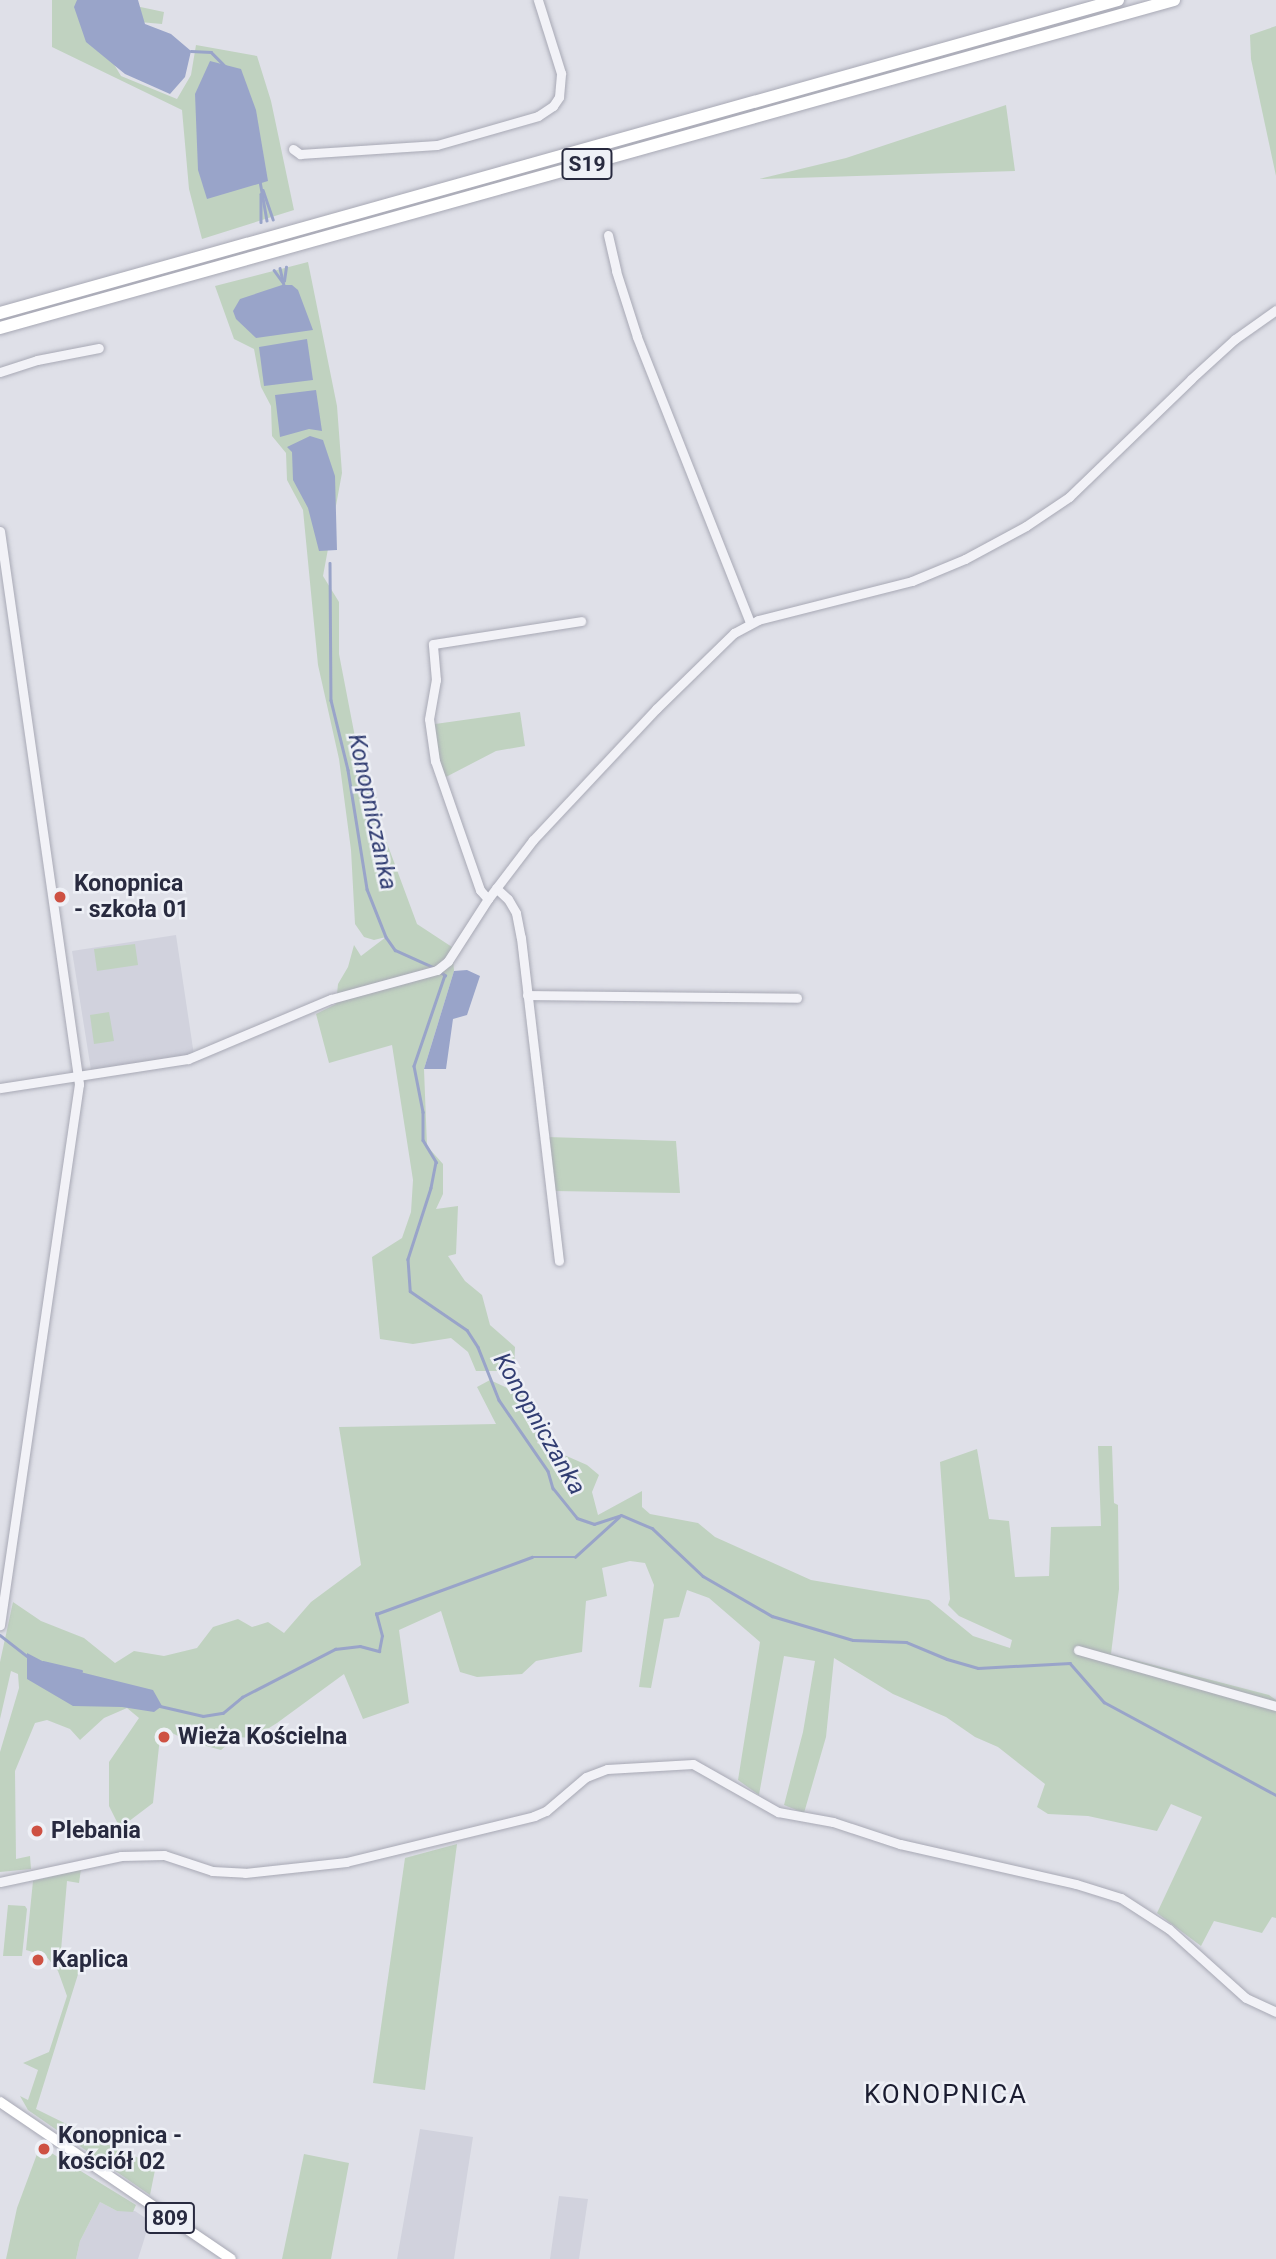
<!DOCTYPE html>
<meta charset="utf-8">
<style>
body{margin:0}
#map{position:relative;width:1276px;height:2259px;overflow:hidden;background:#dfe0e8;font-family:Roboto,sans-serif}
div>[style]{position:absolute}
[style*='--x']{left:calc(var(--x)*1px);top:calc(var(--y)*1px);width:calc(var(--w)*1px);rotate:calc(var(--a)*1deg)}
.built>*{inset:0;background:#d1d2dd}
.green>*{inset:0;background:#c0d2c0}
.water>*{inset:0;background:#99a4c9}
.stream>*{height:2.5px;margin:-1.25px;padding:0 1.25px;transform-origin:1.25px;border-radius:1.25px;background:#99a4c9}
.roads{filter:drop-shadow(0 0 2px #a8a9b5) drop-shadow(0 0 2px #a8a9b5)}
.minor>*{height:9px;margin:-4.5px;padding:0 4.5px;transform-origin:4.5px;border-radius:4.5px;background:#f2f2f7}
.major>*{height:10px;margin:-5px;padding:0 5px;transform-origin:5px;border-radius:5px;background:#fff}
.highway>*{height:12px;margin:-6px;padding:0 6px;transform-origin:6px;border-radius:6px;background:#fff}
.dots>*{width:19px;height:19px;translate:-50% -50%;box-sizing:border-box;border:4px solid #eef0f6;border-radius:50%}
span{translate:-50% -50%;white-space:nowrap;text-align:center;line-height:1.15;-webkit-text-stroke:5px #eef0f6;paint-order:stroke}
.shield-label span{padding:2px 5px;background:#eef0f6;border:2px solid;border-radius:5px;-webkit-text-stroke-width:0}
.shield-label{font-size:21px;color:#282a3f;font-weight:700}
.poi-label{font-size:23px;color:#282a3f;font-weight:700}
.left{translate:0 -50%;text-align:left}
.water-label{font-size:24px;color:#323e73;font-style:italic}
.quarter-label{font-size:26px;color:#1a1c30;letter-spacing:2px}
</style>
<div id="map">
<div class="built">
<div style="clip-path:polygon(176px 935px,194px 1055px,91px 1070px,72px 951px)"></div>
<div style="clip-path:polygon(420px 2129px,473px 2137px,454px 2259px,397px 2259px)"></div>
<div style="clip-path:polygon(559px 2196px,588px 2199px,579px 2259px,550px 2259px)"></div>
<div style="clip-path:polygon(100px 2202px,117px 2211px,135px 2211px,150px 2221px,138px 2259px,76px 2259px,80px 2241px)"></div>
</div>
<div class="green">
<div style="clip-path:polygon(52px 0,131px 0,131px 5px,164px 12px,162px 24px,106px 19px,100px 41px,121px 76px,177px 99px,191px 75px,196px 45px,257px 56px,271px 101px,294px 210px,202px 239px,189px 189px,182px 110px,52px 47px)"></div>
<div style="clip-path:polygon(1276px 26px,1276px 176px,1251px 59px,1250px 35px)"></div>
<div style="clip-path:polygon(1006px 105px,1015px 171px,759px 179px,846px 158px)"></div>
<div style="clip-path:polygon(308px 262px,337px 406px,342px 473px,323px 576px,339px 602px,339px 654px,355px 737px,378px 802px,381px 827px,417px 924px,452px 947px,454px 971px,424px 1069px,427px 1146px,443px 1164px,443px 1194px,436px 1209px,458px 1206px,456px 1254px,448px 1256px,465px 1281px,482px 1295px,490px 1325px,515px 1347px,514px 1371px,476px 1371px,468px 1352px,451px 1338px,413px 1344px,380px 1339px,372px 1257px,402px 1238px,411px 1212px,413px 1180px,392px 1045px,329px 1063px,316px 1014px,336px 1004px,338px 984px,348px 967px,354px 945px,361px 956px,386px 937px,374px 940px,364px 937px,355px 924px,351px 850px,339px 759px,318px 665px,303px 510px,287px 480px,286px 453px,272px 436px,271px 406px,261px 387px,254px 349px,234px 339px,215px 286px)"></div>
<div style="clip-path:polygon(520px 712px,525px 746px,496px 751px,444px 778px,437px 757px,435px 724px)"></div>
<div style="clip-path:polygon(135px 944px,138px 965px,97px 971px,94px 949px)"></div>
<div style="clip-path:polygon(109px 1012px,114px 1041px,94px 1044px,90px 1015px)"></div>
<div style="clip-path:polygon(547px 1137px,676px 1141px,680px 1193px,553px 1191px)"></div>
<div style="clip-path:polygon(490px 1380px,531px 1399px,544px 1422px,537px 1443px,587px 1465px,599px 1475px,592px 1492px,598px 1515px,642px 1491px,642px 1507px,650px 1514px,698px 1523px,715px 1537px,811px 1580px,929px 1600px,973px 1636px,1010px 1648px,1012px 1640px,959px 1616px,948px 1605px,950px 1599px,940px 1462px,977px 1449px,989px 1519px,1009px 1521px,1015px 1577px,1049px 1576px,1051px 1527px,1101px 1526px,1098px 1446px,1112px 1446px,1114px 1503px,1118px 1505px,1119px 1589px,1111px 1654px,1269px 1695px,1276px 1700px,1276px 1918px,1272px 1917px,1262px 1933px,1214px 1921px,1201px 1946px,1157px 1913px,1202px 1817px,1171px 1804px,1157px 1831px,1088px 1816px,1048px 1814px,1037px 1807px,1045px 1784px,998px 1747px,975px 1737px,946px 1717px,893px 1694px,834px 1658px,826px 1737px,804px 1813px,784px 1805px,803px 1732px,815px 1661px,784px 1656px,759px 1795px,738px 1780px,760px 1642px,709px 1598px,687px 1590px,679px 1617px,664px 1619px,651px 1688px,639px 1687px,654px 1585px,645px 1563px,630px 1561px,602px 1568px,607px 1596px,586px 1601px,582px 1652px,536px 1661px,522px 1674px,477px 1677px,460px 1672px,441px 1611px,399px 1630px,409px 1703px,363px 1719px,344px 1674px,277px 1723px,253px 1738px,236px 1737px,221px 1750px,188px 1741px,168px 1731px,160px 1737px,153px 1803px,120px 1828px,109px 1806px,109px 1762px,139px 1718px,127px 1708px,104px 1718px,80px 1740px,70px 1729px,47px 1720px,35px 1723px,15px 1771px,16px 1859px,30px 1856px,31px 1869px,0 1872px,0 1752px,19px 1688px,18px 1674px,11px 1671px,0 1719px,0 1662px,13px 1602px,41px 1621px,84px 1638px,115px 1663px,134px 1651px,164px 1656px,197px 1648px,213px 1627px,238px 1619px,252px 1627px,268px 1622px,284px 1633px,311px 1602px,361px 1565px,339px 1427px,496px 1424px,477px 1387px)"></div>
<div style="clip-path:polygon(457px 1844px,425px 2090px,373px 2083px,405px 1858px)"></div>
<div style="clip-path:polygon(81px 1869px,79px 1883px,67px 1881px,60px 1962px,80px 1968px,36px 2109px,117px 2149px,156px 2165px,150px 2195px,28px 2110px,20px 2096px,28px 2100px,38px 2070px,23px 2063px,49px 2052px,67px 1996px,58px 1971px,46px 1956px,26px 1950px,33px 1881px)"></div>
<div style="clip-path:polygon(8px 1905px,25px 1906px,27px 1909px,22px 1956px,3px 1956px)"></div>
<div style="clip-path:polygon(40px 2146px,136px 2205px,133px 2212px,117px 2211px,100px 2202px,80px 2241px,76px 2259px,6px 2259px,17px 2208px)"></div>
<div style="clip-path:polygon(304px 2154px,349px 2163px,331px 2259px,282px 2259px)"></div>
</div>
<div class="water">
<div style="clip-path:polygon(77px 0,138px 0,145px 24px,171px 34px,191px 51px,185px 77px,170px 94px,125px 74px,86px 42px,74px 7px)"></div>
<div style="clip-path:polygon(210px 61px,241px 69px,256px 110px,268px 181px,207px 199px,198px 170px,195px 94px)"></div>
<div style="clip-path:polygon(282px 285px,292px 285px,298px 290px,313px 330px,256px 338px,236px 319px,233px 311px,240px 299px)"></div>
<div style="clip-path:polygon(307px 339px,313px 380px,264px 386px,259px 347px)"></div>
<div style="clip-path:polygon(316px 390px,322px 431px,309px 429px,280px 437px,275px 395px)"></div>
<div style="clip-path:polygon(310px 436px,323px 440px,335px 476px,337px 550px,319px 551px,308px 508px,293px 480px,292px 452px,287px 447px)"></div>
<div style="clip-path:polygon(467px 970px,480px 976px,467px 1015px,453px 1019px,446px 1069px,424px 1069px,454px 971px)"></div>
<div style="clip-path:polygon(27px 1653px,48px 1664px,153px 1690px,162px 1706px,154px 1712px,122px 1707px,73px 1706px,27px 1679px)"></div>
</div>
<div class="stream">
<div style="--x:191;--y:51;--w:20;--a:3"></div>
<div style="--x:211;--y:52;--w:21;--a:45"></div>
<div style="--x:260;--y:181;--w:40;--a:80"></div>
<div style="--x:263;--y:190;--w:31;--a:71"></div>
<div style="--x:261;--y:194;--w:28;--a:90"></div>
<div style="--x:280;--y:268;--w:18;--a:77"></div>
<div style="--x:274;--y:270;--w:14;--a:54"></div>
<div style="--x:284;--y:281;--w:14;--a:-82"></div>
<div style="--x:330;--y:563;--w:137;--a:89.6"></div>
<div style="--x:331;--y:700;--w:72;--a:76.3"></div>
<div style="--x:348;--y:770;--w:121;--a:80.9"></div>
<div style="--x:367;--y:889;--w:52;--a:68.4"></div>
<div style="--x:386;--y:937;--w:16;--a:55"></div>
<div style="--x:395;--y:950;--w:42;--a:24.1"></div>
<div style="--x:438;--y:970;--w:9;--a:36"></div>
<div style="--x:445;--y:975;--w:96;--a:108.8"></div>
<div style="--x:414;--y:1066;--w:47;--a:78.9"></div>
<div style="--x:423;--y:1112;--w:28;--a:90"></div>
<div style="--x:423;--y:1140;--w:26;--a:59"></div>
<div style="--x:436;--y:1162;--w:26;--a:101"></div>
<div style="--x:431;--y:1188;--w:75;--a:107.9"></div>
<div style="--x:408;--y:1259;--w:32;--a:86"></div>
<div style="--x:410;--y:1291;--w:69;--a:34.4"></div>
<div style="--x:467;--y:1330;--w:20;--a:57"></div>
<div style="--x:478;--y:1347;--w:57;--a:68.4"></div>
<div style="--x:499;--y:1400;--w:86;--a:55.4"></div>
<div style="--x:548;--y:1471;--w:18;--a:74"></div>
<div style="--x:553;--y:1488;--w:38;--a:51"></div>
<div style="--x:577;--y:1518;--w:18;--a:19"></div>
<div style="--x:594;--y:1524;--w:28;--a:-18"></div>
<div style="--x:621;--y:1515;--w:34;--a:23"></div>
<div style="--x:652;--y:1528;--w:70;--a:43.3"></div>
<div style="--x:703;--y:1576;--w:80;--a:30.1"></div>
<div style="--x:772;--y:1616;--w:84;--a:16.5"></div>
<div style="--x:853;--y:1640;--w:53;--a:2.2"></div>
<div style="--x:906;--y:1642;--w:44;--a:22.5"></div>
<div style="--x:947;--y:1659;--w:32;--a:16"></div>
<div style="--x:978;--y:1668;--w:92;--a:-3.1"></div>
<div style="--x:1070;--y:1663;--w:52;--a:48.9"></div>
<div style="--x:1104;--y:1702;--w:196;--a:28.4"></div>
<div style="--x:0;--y:1635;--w:34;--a:38"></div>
<div style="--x:43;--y:1662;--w:39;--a:13"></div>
<div style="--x:160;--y:1706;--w:44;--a:13.1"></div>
<div style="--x:203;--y:1716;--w:20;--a:-9"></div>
<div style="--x:223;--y:1713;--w:25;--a:-40"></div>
<div style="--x:242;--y:1697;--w:105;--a:-27.3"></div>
<div style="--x:335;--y:1649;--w:25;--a:-7"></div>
<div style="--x:360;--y:1646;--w:20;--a:15"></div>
<div style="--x:379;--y:1651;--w:15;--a:-79"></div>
<div style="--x:382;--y:1636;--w:23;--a:-105"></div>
<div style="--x:376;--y:1614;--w:166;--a:-20.1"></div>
<div style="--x:532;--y:1557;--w:43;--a:0"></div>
<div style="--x:575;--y:1557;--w:59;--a:-42.3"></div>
</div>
<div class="roads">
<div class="minor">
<div style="--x:293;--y:149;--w:9;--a:36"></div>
<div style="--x:300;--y:154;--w:137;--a:-3.8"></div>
<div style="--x:437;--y:145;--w:105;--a:-16"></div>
<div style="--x:538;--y:116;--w:18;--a:-34"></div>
<div style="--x:553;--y:106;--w:11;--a:-56"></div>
<div style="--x:559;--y:97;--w:24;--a:-85"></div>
<div style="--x:561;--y:73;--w:77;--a:-107.5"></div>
<div style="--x:608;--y:235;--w:37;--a:77"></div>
<div style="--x:616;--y:271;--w:69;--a:72.3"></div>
<div style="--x:637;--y:337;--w:308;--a:68.4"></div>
<div style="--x:0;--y:372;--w:39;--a:-18"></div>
<div style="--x:37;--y:360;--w:63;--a:-11"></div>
<div style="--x:0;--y:531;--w:559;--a:81.87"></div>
<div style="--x:79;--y:1084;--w:547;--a:98.31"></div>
<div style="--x:496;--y:888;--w:16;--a:43"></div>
<div style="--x:508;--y:899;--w:16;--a:60"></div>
<div style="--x:516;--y:913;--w:25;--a:79"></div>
<div style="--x:521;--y:938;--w:325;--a:83.3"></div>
<div style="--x:488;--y:899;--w:12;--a:-132"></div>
<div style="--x:480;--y:890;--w:137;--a:-109.2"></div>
<div style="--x:435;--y:761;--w:42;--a:-98.1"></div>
<div style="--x:429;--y:719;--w:40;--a:-80"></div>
<div style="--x:436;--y:680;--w:36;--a:-95"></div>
<div style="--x:433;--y:644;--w:150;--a:-8.8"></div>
<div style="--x:527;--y:995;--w:270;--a:0.6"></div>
<div style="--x:0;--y:1088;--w:190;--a:-8.8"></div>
<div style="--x:188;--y:1059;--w:155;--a:-22.8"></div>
<div style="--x:331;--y:999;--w:110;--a:-15.3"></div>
<div style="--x:437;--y:970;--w:14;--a:-39"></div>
<div style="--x:448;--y:961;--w:74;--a:-57.2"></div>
<div style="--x:488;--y:899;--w:74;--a:-52.7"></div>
<div style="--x:533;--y:840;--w:180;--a:-46.8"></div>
<div style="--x:656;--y:709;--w:109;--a:-44.3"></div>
<div style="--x:734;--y:633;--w:27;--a:-28"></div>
<div style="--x:758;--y:620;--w:159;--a:-14.2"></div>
<div style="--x:912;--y:581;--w:57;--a:-22.5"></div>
<div style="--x:965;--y:559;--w:69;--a:-28.4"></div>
<div style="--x:1026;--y:526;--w:52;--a:-34"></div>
<div style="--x:1069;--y:497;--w:170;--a:-44"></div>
<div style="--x:1191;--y:379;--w:59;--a:-42.3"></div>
<div style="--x:1235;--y:339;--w:50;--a:-35.3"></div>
<div style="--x:1078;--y:1650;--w:206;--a:15.8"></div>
<div style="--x:0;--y:1882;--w:124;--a:-12.1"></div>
<div style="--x:121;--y:1856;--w:43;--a:-1.3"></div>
<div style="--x:164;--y:1855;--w:51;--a:18.4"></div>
<div style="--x:212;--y:1871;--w:33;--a:3"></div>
<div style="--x:245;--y:1873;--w:102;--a:-6.2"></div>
<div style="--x:346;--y:1862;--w:194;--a:-13.7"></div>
<div style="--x:534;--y:1816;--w:13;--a:-23"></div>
<div style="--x:546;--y:1811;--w:52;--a:-40.4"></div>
<div style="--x:586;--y:1777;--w:22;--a:-21"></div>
<div style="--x:607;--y:1769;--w:86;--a:-3.3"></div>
<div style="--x:693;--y:1764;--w:98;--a:29.5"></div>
<div style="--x:778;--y:1812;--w:56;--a:10.3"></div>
<div style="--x:833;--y:1822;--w:71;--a:18.2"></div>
<div style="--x:900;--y:1844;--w:180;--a:12.8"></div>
<div style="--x:1076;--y:1884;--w:47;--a:17.3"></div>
<div style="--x:1121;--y:1898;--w:57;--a:32.9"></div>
<div style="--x:1169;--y:1929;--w:103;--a:41.9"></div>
<div style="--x:1246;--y:1998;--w:33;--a:25"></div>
</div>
<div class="major">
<div style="--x:0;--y:2102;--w:279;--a:34.2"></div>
</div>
<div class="highway">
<div style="--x:0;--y:313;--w:1161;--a:-15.64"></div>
<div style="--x:0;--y:328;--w:1219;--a:-15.61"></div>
</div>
</div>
<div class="dots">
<div style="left:60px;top:897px;background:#ce5143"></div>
<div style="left:164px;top:1737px;background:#ce5143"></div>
<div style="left:37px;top:1831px;background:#ce5143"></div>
<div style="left:38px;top:1960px;background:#ce5143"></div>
<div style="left:44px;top:2149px;background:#ce5143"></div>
</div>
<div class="shield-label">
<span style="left:587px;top:164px">S19</span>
<span style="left:170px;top:2218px">809</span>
</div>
<div class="poi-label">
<span class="left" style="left:74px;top:897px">Konopnica<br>- szkoła 01</span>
<span class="left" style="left:178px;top:1737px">Wieża Kościelna</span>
<span class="left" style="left:51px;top:1831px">Plebania</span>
<span class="left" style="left:52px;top:1960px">Kaplica</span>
<span class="left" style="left:58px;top:2149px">Konopnica -<br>kościół 02</span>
</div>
<div class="water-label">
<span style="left:372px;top:812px;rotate:78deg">Konopniczanka</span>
<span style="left:539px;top:1424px;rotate:60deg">Konopniczanka</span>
</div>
<div class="quarter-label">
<span style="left:946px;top:2095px">KONOPNICA</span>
</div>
</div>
